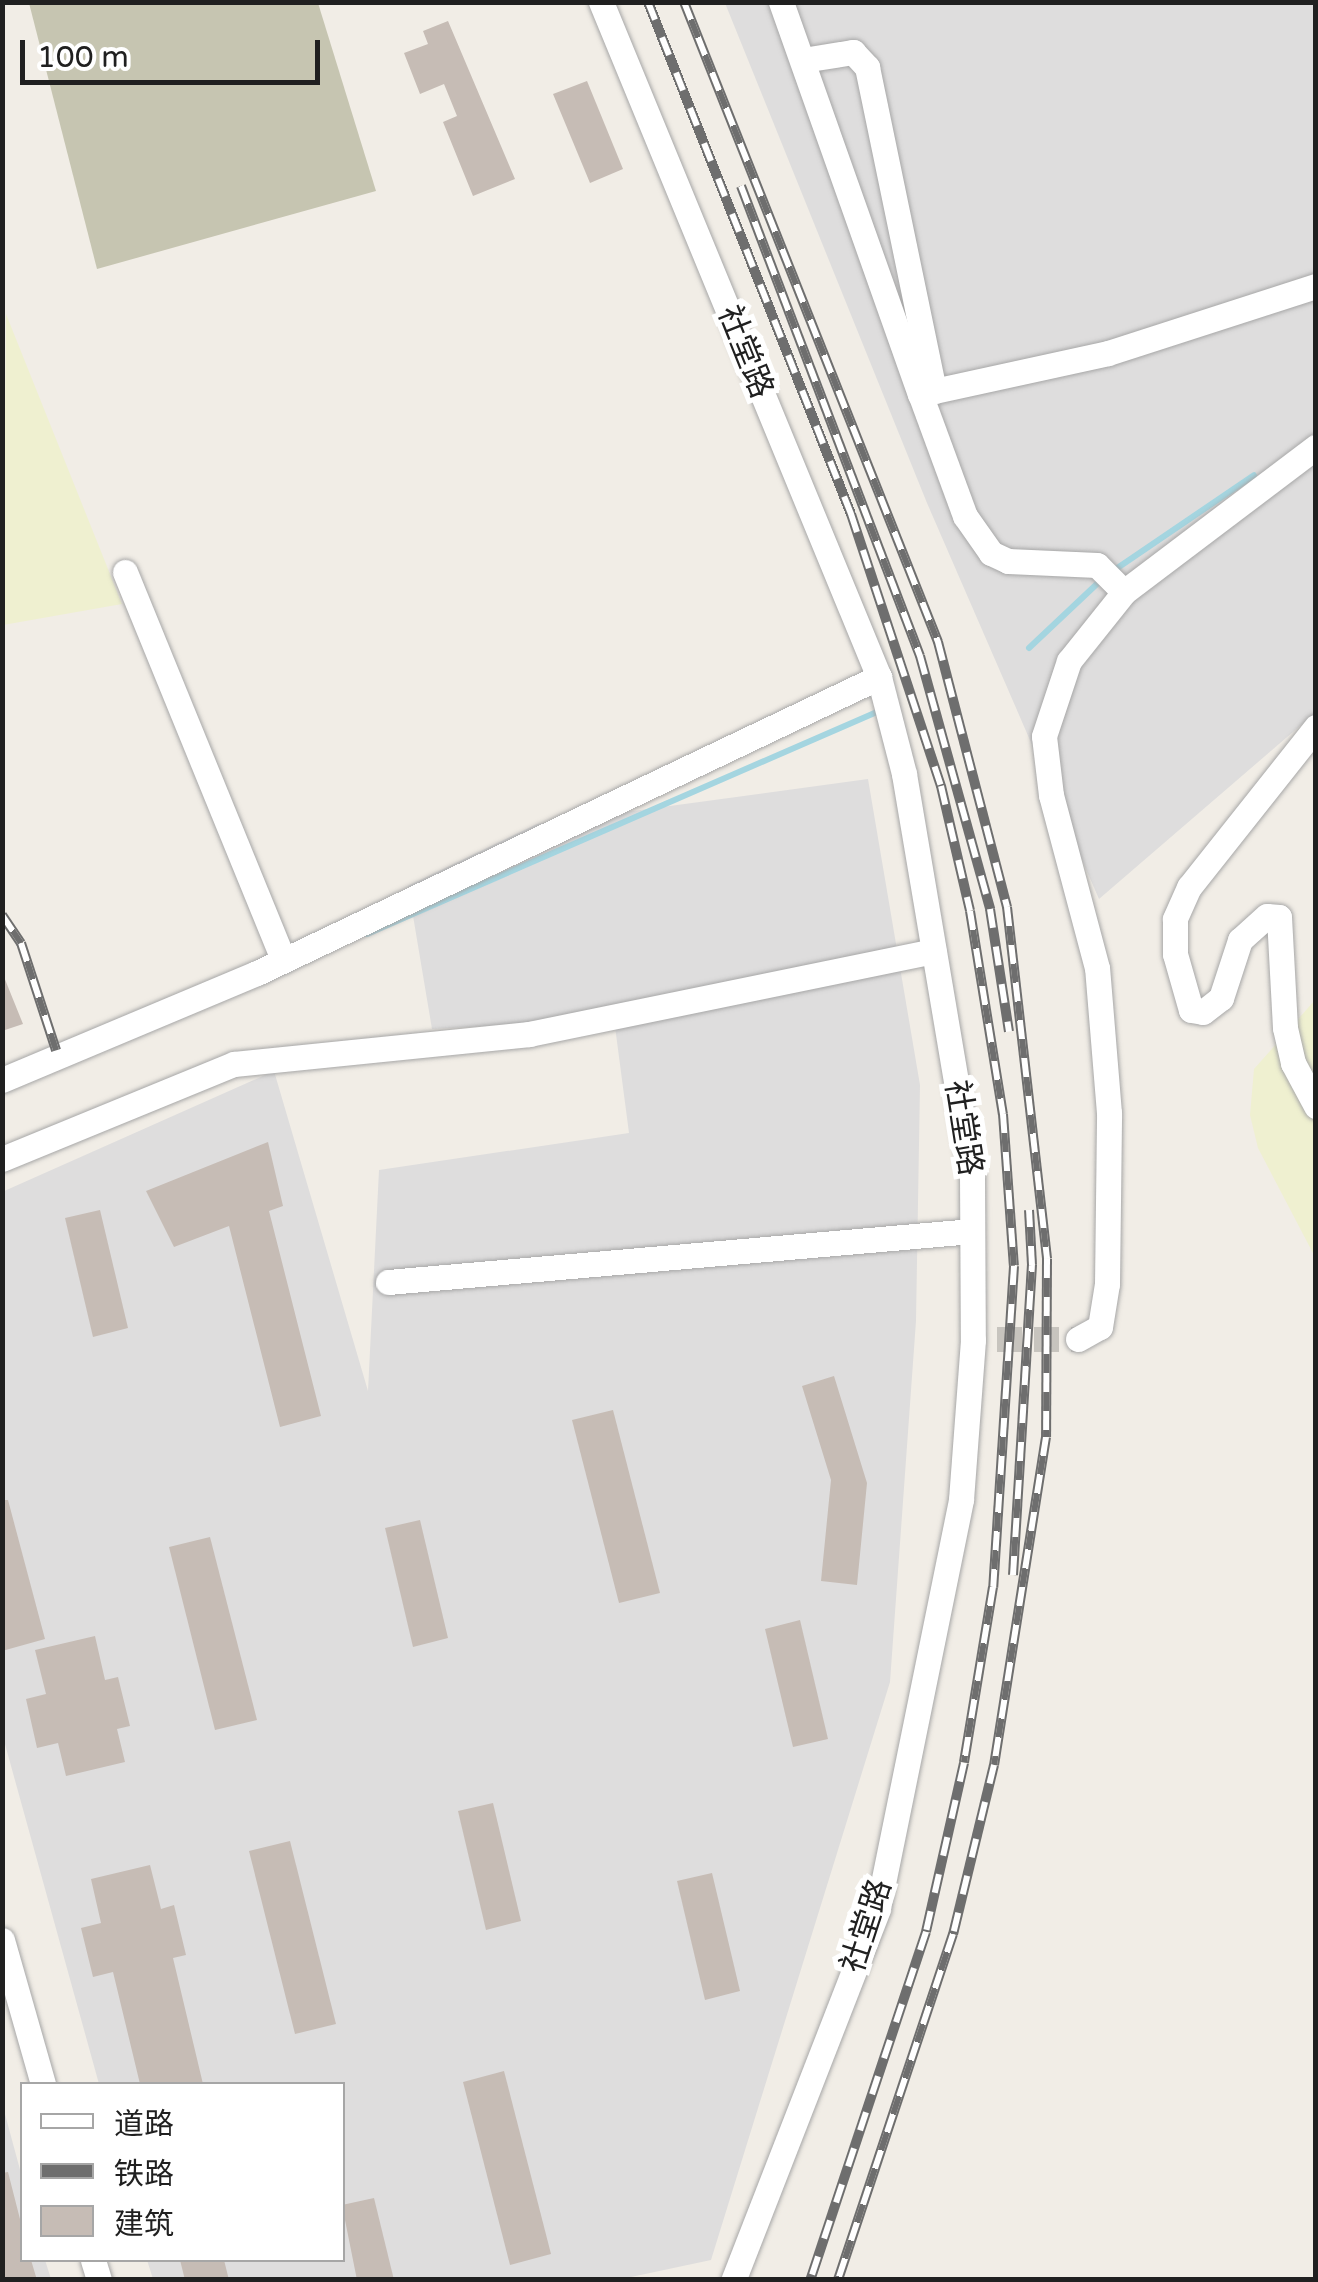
<!DOCTYPE html>
<meta charset="utf-8">
<style>
body{margin:0}
#map{position:relative;width:1318px;height:2282px;overflow:hidden;background:#f1ede6;font-family:"Varela Round","Noto Sans SC",sans-serif}
div>[style]{position:absolute}
[style*='--x']{left:calc(var(--x)*1px);top:calc(var(--y)*1px);width:calc(var(--w)*1px);rotate:calc(var(--a)*1deg)}
.residential>*{inset:0;background:#dedddd}
.construction>*{inset:0;background:#c6c5b1}
.farmland>*{inset:0;background:#eff0d0}
.stream>*{height:6px;margin:-3px;padding:0 3px;transform-origin:3px;border-radius:3px;background:#a4d5e0}
.building>*{inset:0;background:#c6bcb5}
.minor-tunnel>*{height:25px;margin-top:-12.5px;transform-origin:0;background:repeating-linear-gradient(90deg,#c7c4be 0 25px,transparent 0 37px)}
.roads{filter:drop-shadow(0 0 2px #a7a7a7) drop-shadow(0 0 2px #a7a7a7)}
.minor>*{height:25px;margin:-12.5px;padding:0 12.5px;transform-origin:12.5px;border-radius:12.5px;background:#fff}
.rail>*{height:10px;margin-top:-5px;transform-origin:0;background:repeating-linear-gradient(90deg,#fff 0 19px,#6e6e6e 0 38px);box-sizing:border-box;border-block:2px solid #6e6e6e}
span{translate:-50% -50%;white-space:nowrap;text-align:center;line-height:1.15;-webkit-text-stroke:10px #fff;paint-order:stroke}
.street-label{font-size:32px;color:#202020}
.frame{position:absolute;inset:0;border:5px solid #202020;pointer-events:none}
.legend{position:absolute;left:20px;top:2082px;width:325px;height:180px;box-sizing:border-box;background:#fff;border:2px solid #a6a6a6;margin:0;padding:12px 18px;list-style:none;font-size:30px;color:#202020}
.legend li{display:flex;align-items:center;gap:20px;height:50px}
.legend b{width:50px;border:2px solid #a6a6a6}
.scale{position:absolute;left:20px;top:40px;width:300px;height:45px;box-sizing:border-box;border:5px solid #202020;border-top:0;padding-left:12px;font-size:30px;line-height:35px;white-space:nowrap;color:#202020;-webkit-text-stroke:8px #fff;paint-order:stroke}
</style>
<div id="map">
<div class="residential">
<div style="clip-path:polygon(725px 3px,1315px 3px,1315px 713px,1099px 899px,927px 503px)"></div>
<div style="clip-path:polygon(868px 779px,920px 1085px,916px 1321px,890px 1682px,711px 2260px,617px 2280px,153px 2279px,147px 2260px,342px 2260px,342px 2084px,99px 2084px,3px 1737px,2px 1192px,274px 1071px,368px 1391px,379px 1170px,629px 1133px,614px 1019px,432px 1029px,408px 886px,537px 824px)"></div>
<div style="clip-path:polygon(2px 2103px,22px 2177px,22px 2260px,45px 2260px,51px 2279px,3px 2279px)"></div>
</div>
<div class="construction">
<div style="clip-path:polygon(29px 3px,318px 3px,376px 191px,97px 269px)"></div>
</div>
<div class="farmland">
<div style="clip-path:polygon(6px 314px,122px 604px,3px 625px)"></div>
<div style="clip-path:polygon(1315px 1000px,1315px 1257px,1258px 1148px,1250px 1115px,1254px 1069px)"></div>
</div>
<div class="stream">
<div style="--x:1110;--y:573;--w:174;--a:-34.2"></div>
<div style="--x:1029;--y:648;--w:98;--a:-43.3"></div>
<div style="--x:367;--y:934;--w:558;--a:-23.54"></div>
</div>
<div class="building">
<div style="clip-path:polygon(448px 21px,515px 179px,473px 196px,443px 122px,457px 116px,444px 84px,420px 94px,404px 53px,428px 44px,423px 31px)"></div>
<div style="clip-path:polygon(587px 81px,623px 169px,590px 183px,553px 94px)"></div>
<div style="clip-path:polygon(2px 972px,23px 1024px,2px 1031px)"></div>
<div style="clip-path:polygon(268px 1142px,283px 1206px,269px 1211px,321px 1416px,280px 1427px,229px 1226px,174px 1247px,146px 1191px)"></div>
<div style="clip-path:polygon(100px 1210px,128px 1328px,93px 1337px,65px 1218px)"></div>
<div style="clip-path:polygon(834px 1376px,867px 1483px,857px 1585px,821px 1581px,831px 1480px,802px 1386px)"></div>
<div style="clip-path:polygon(613px 1410px,660px 1593px,619px 1603px,572px 1420px)"></div>
<div style="clip-path:polygon(2px 1500px,8px 1500px,45px 1639px,2px 1651px)"></div>
<div style="clip-path:polygon(420px 1520px,448px 1638px,413px 1647px,385px 1528px)"></div>
<div style="clip-path:polygon(210px 1537px,257px 1720px,215px 1730px,169px 1547px)"></div>
<div style="clip-path:polygon(800px 1620px,828px 1739px,793px 1747px,765px 1629px)"></div>
<div style="clip-path:polygon(95px 1636px,105px 1680px,118px 1677px,130px 1726px,117px 1729px,125px 1762px,66px 1776px,58px 1743px,37px 1748px,26px 1699px,46px 1694px,35px 1650px)"></div>
<div style="clip-path:polygon(493px 1803px,521px 1921px,486px 1930px,458px 1811px)"></div>
<div style="clip-path:polygon(290px 1841px,336px 2024px,295px 2034px,249px 1851px)"></div>
<div style="clip-path:polygon(150px 1865px,161px 1909px,174px 1905px,186px 1955px,173px 1958px,203px 2084px,140px 2084px,113px 1972px,93px 1977px,81px 1928px,101px 1923px,91px 1879px)"></div>
<div style="clip-path:polygon(712px 1873px,740px 1991px,705px 2000px,677px 1881px)"></div>
<div style="clip-path:polygon(504px 2071px,551px 2254px,510px 2265px,463px 2082px)"></div>
<div style="clip-path:polygon(8px 2172px,22px 2227px,22px 2260px,31px 2260px,37px 2280px,2px 2280px,2px 2173px)"></div>
<div style="clip-path:polygon(374px 2198px,394px 2280px,357px 2280px,342px 2205px)"></div>
<div style="clip-path:polygon(180px 2260px,224px 2260px,229px 2280px,185px 2280px)"></div>
</div>
<div class="minor-tunnel">
<div style="--x:997;--y:1339;--w:81;--a:0"></div>
</div>
<div class="roads">
<div class="minor">
<div style="--x:601;--y:2;--w:730;--a:67.62"></div>
<div style="--x:879;--y:677;--w:100;--a:75.5"></div>
<div style="--x:904;--y:774;--w:407;--a:80.4"></div>
<div style="--x:972;--y:1175;--w:165;--a:89.7"></div>
<div style="--x:973;--y:1340;--w:160;--a:94.3"></div>
<div style="--x:961;--y:1500;--w:417;--a:101.5"></div>
<div style="--x:878;--y:1909;--w:398;--a:111.3"></div>
<div style="--x:781;--y:2;--w:416;--a:70.5"></div>
<div style="--x:803;--y:60;--w:51;--a:-9.1"></div>
<div style="--x:853;--y:52;--w:21;--a:47"></div>
<div style="--x:867;--y:67;--w:331;--a:78.3"></div>
<div style="--x:125;--y:572;--w:419;--a:67.8"></div>
<div style="--x:1124;--y:592;--w:38;--a:-135"></div>
<div style="--x:1097;--y:565;--w:89;--a:-177.4"></div>
<div style="--x:1008;--y:561;--w:19;--a:-155"></div>
<div style="--x:991;--y:553;--w:45;--a:-125.1"></div>
<div style="--x:965;--y:516;--w:130;--a:-110.2"></div>
<div style="--x:920;--y:394;--w:192;--a:-12.3"></div>
<div style="--x:1108;--y:353;--w:219;--a:-17.9"></div>
<div style="--x:1316;--y:727;--w:204;--a:128.4"></div>
<div style="--x:1189;--y:887;--w:35;--a:114"></div>
<div style="--x:1175;--y:919;--w:35;--a:90"></div>
<div style="--x:1175;--y:954;--w:58;--a:74.1"></div>
<div style="--x:1191;--y:1010;--w:12;--a:9"></div>
<div style="--x:1203;--y:1012;--w:23;--a:-38"></div>
<div style="--x:1221;--y:998;--w:61;--a:-71.9"></div>
<div style="--x:1240;--y:940;--w:36;--a:-42"></div>
<div style="--x:1267;--y:916;--w:12;--a:5"></div>
<div style="--x:1279;--y:917;--w:111;--a:86.9"></div>
<div style="--x:1285;--y:1028;--w:36;--a:77"></div>
<div style="--x:1293;--y:1063;--w:49;--a:61.9"></div>
<div style="--x:2;--y:1080;--w:277;--a:-22.8"></div>
<div style="--x:257;--y:973;--w:689;--a:-25.45"></div>
<div style="--x:2;--y:1159;--w:251;--a:-22.3"></div>
<div style="--x:234;--y:1064;--w:297;--a:-5.8"></div>
<div style="--x:529;--y:1034;--w:413;--a:-11.6"></div>
<div style="--x:388;--y:1282;--w:586;--a:-4.99"></div>
<div style="--x:1078;--y:1339;--w:25;--a:-29"></div>
<div style="--x:1100;--y:1327;--w:44;--a:-80.8"></div>
<div style="--x:1107;--y:1284;--w:171;--a:-89.3"></div>
<div style="--x:1109;--y:1113;--w:145;--a:-94.7"></div>
<div style="--x:1097;--y:968;--w:179;--a:-104.9"></div>
<div style="--x:1051;--y:795;--w:59;--a:-96.8"></div>
<div style="--x:1044;--y:736;--w:79;--a:-71.6"></div>
<div style="--x:1069;--y:661;--w:88;--a:-51.4"></div>
<div style="--x:1124;--y:592;--w:241;--a:-37.1"></div>
<div style="--x:2;--y:1940;--w:150;--a:74.1"></div>
<div style="--x:93;--y:2260;--w:21;--a:73"></div>
</div>
</div>
<div class="rail">
<div style="--x:648;--y:2;--w:551;--a:68.37"></div>
<div style="--x:851;--y:514;--w:287;--a:71.7"></div>
<div style="--x:941;--y:786;--w:128;--a:76.9"></div>
<div style="--x:970;--y:911;--w:206;--a:80.8"></div>
<div style="--x:1003;--y:1114;--w:152;--a:85.9"></div>
<div style="--x:1014;--y:1266;--w:322;--a:93.7"></div>
<div style="--x:993;--y:1587;--w:178;--a:99.4"></div>
<div style="--x:964;--y:1763;--w:173;--a:102.7"></div>
<div style="--x:926;--y:1932;--w:367;--a:108.4"></div>
<div style="--x:684;--y:2;--w:689;--a:68.35"></div>
<div style="--x:938;--y:642;--w:274;--a:75.4"></div>
<div style="--x:1007;--y:907;--w:354;--a:83.5"></div>
<div style="--x:1047;--y:1259;--w:178;--a:90.3"></div>
<div style="--x:1046;--y:1437;--w:332;--a:99"></div>
<div style="--x:994;--y:1765;--w:174;--a:103.6"></div>
<div style="--x:953;--y:1934;--w:365;--a:108.4"></div>
<div style="--x:741;--y:186;--w:503;--a:69.15"></div>
<div style="--x:920;--y:656;--w:263;--a:74.5"></div>
<div style="--x:990;--y:909;--w:124;--a:81.2"></div>
<div style="--x:2;--y:915;--w:34;--a:56"></div>
<div style="--x:21;--y:943;--w:113;--a:71.9"></div>
<div style="--x:1013;--y:1575;--w:311;--a:-86.5"></div>
<div style="--x:1032;--y:1265;--w:55;--a:-93.1"></div>
</div>
<div class="street-label">
<span style="left:745px;top:352px;rotate:68deg">社堂路</span>
<span style="left:963px;top:1128px;rotate:81deg">社堂路</span>
<span style="left:867px;top:1926px;rotate:-72deg">社堂路</span>
</div>
<div class="frame"></div>
<ul class="legend">
<li><b style="height:12px;background:#fff"></b>道路</li>
<li><b style="height:12px;background:#6e6e6e"></b>铁路</li>
<li><b style="height:28px;background:#c6bcb5"></b>建筑</li>
</ul>
<div class="scale">100 m</div>
</div>
